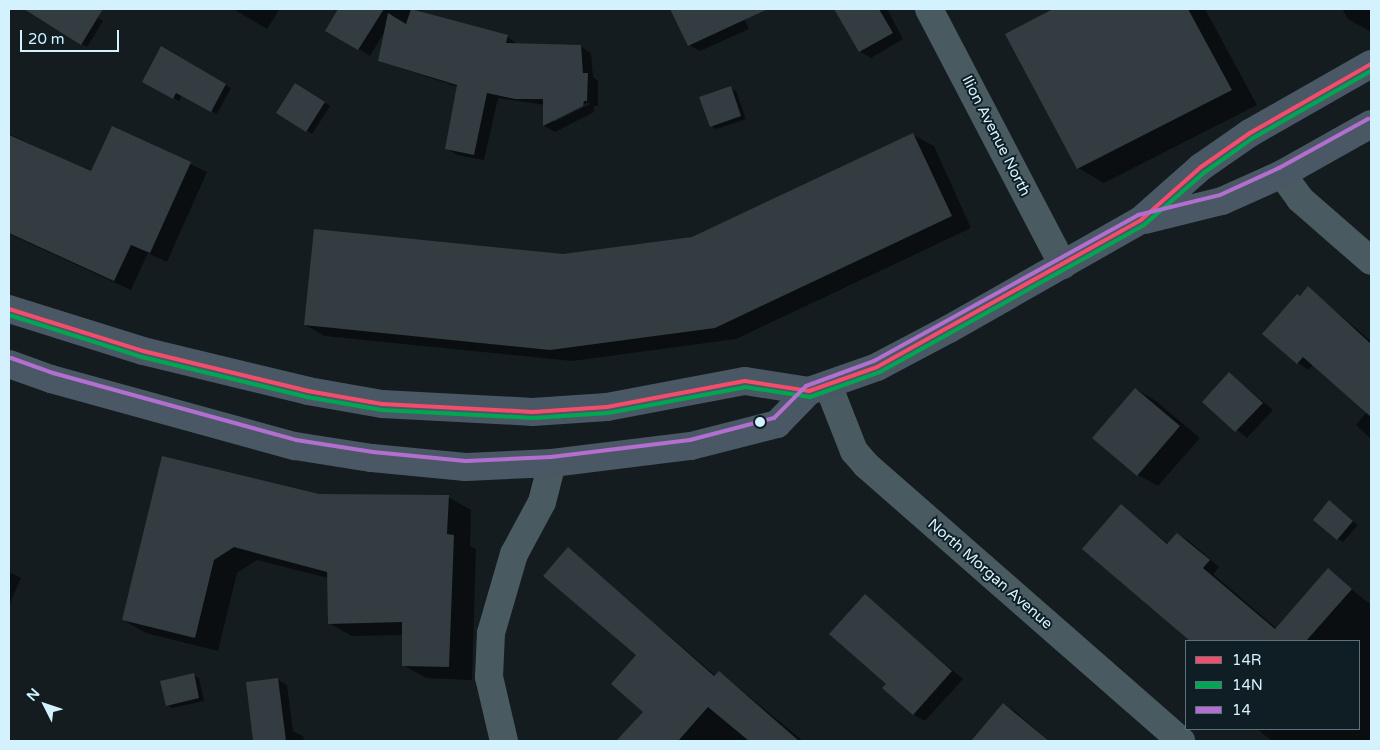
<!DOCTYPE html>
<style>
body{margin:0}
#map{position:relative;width:1380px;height:750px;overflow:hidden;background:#141c1f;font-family:"Varela Round",sans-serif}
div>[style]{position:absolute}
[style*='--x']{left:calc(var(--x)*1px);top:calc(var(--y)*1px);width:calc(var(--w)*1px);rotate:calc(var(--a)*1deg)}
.shadow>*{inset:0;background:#0007}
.building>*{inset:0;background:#323c41}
.minor>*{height:28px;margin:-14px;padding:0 14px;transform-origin:14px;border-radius:14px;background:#495b60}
.primary>*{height:28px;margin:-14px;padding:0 14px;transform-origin:14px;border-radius:14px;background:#4a5865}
.bus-1>*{height:4px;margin:-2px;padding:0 2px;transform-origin:2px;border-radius:2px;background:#f44d6c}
.bus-2>*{height:4px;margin:-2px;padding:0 2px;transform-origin:2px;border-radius:2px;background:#00a651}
.bus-3>*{height:4px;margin:-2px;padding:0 2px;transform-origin:2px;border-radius:2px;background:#b36fd0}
.dots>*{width:14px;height:14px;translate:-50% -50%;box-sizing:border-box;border:2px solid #0f1d24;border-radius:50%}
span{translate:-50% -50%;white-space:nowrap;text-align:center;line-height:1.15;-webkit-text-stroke:4px #0f1d24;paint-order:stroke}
.street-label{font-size:15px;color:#d4f2fd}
.frame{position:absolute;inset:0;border:10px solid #d4f2fd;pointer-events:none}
.legend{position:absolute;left:1185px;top:640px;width:175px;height:90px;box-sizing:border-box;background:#0f1d24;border:1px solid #5e727b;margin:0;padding:6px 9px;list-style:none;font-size:15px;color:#d4f2fd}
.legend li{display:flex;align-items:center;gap:10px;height:25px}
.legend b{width:25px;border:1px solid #5e727b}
.north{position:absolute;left:20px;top:680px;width:50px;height:50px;-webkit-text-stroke:4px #0f1d24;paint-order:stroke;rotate:311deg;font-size:14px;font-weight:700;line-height:20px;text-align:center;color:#d4f2fd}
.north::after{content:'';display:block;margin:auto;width:18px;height:22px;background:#d4f2fd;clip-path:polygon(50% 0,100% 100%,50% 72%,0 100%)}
.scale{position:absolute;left:20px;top:30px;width:99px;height:22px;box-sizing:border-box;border:2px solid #d4f2fd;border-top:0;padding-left:6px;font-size:15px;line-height:18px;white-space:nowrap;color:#d4f2fd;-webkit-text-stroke:4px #0f1d24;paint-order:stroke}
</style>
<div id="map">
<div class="shadow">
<div style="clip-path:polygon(27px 9px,84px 9px,103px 21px,87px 47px)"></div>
<div style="clip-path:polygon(233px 9px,280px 9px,267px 29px)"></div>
<div style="clip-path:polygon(evenodd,339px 9px,414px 9px,460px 25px,507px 36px,518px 45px,580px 46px,591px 53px,593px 77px,598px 81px,598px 106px,594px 106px,594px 112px,555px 132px,544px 126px,545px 105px,498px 98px,484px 160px,457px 155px,446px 148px,458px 87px,379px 61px,385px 31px,370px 56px,327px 30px,339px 9px,588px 102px,590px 104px,554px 122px,554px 119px,588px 102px)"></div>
<div style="clip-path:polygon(677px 9px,739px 9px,749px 29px,700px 51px,689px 45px,673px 11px)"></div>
<div style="clip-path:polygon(835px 9px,887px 9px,903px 39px,871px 58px,859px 51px)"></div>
<div style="clip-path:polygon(1057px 9px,1205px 9px,1257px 105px,1104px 183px,1078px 168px,1007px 35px)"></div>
<div style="clip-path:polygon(1342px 9px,1371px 9px,1371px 32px,1348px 19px)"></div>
<div style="clip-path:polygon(161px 48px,231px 88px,217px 114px,182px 95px,179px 101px,143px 81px)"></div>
<div style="clip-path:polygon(295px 85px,330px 106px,312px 134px,278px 113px)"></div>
<div style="clip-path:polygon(730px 88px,736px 91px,746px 119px,716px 129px,711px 126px)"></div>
<div style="clip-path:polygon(113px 128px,207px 172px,167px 262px,148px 253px,131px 290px,9px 234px,9px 134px,91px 173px)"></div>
<div style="clip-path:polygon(913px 135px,934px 146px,971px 228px,736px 339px,572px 361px,325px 336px,305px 325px,563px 256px,693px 238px)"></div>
<div style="clip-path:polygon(1308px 288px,1371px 341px,1371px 439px,1356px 425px,1367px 412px,1313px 364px,1309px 370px,1298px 363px,1300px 297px)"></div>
<div style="clip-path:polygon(1229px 373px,1273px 410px,1247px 438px,1204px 402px)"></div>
<div style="clip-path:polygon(1136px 389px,1156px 401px,1200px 438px,1158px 486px,1138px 475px)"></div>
<div style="clip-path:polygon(163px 457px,319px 495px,448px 497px,471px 510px,470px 546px,476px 549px,472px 680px,426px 678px,403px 665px,403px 635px,352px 636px,329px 623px,328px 578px,257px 560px,237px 573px,218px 651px,146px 633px,123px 620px)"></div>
<div style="clip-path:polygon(1334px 505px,1358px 525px,1343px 542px,1338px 539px)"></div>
<div style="clip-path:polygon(1121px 506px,1169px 544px,1177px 534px,1188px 540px,1219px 567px,1213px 574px,1276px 628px,1328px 570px,1371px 605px,1371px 741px,1272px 741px,1257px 729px,1359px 729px,1359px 641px,1190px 641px,1083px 549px)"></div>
<div style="clip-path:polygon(568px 549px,716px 676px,719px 673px,728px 679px,803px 741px,618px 741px,644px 711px,638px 655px)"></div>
<div style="clip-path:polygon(9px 572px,21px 578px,9px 606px)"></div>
<div style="clip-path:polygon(865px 596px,963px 679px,925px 721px,913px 714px,888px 684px)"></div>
<div style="clip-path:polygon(193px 675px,199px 678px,204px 701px,172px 708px,167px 705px)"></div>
<div style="clip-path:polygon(277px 679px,287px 685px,293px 731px,303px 736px,304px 741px,254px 741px,247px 684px)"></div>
<div style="clip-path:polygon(1003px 704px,1015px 711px,1049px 741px,972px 741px)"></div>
</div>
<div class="building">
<div style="clip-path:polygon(24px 9px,103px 9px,81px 45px)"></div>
<div style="clip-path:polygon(338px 9px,384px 9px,358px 50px,325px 31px)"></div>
<div style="clip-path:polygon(411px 9px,508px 35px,506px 43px,581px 45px,583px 73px,588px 73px,587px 101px,584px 101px,583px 106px,543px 126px,543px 99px,515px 99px,487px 93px,474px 155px,445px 149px,457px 85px,378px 61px,388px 13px,406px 24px)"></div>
<div style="clip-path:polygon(670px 9px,768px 9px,688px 46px)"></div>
<div style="clip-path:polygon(834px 9px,879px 9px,893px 33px,859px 52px)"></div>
<div style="clip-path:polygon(1053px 9px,1188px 9px,1232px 90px,1077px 169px,1005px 34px)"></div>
<div style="clip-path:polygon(161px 46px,226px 84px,211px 112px,176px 93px,173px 99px,142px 82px)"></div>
<div style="clip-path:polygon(295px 83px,325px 102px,306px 132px,276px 113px)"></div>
<div style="clip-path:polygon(731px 86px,741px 116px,710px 127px,699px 97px)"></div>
<div style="clip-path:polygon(112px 126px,191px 162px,150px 253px,131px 245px,114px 281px,9px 233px,9px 135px,91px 171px)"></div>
<div style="clip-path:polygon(913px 133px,952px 216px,715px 328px,550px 350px,304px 325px,314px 229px,563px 254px,692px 237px)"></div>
<div style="clip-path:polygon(1308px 286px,1371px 344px,1371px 417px,1303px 357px,1297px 364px,1262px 334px,1297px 294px,1300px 296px)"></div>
<div style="clip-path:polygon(1229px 372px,1263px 403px,1235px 432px,1202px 402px)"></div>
<div style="clip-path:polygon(1135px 388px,1180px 426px,1137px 476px,1092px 438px)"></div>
<div style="clip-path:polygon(162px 456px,319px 494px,449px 495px,447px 534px,454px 535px,449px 667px,402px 666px,402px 622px,328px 624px,327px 572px,234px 547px,214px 560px,195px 638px,122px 620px)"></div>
<div style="clip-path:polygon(1329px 500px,1353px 521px,1337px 540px,1313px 520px)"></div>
<div style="clip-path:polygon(1121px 504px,1167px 544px,1177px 533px,1210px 560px,1203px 568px,1275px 629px,1328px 568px,1352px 589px,1306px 641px,1190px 641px,1082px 549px)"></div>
<div style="clip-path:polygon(568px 547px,714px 676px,719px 671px,799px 741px,749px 741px,708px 707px,678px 741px,616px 741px,643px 712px,611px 684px,636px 655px,543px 576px)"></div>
<div style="clip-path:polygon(865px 594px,952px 671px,913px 715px,882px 688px,886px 684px,829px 634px)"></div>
<div style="clip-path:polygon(194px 673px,199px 698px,166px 706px,160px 681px)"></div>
<div style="clip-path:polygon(278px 678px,286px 741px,253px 741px,246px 682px)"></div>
<div style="clip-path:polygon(1003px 703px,1049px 741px,971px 741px)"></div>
</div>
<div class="minor">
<div style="--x:929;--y:9;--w:289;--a:62.4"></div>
<div style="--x:1282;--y:174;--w:31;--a:54"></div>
<div style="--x:1300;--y:199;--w:94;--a:41.1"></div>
<div style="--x:828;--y:385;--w:71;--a:68.5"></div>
<div style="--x:854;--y:451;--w:18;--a:49"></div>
<div style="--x:866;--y:465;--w:419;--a:41.2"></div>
<div style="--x:504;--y:741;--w:66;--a:-103.2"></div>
<div style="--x:489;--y:677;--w:44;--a:-87.4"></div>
<div style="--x:491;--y:633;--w:82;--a:-73.8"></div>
<div style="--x:514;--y:554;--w:59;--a:-61.7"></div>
<div style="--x:542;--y:502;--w:40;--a:-75.6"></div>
</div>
<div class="primary">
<div style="--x:1145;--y:220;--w:79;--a:-13.9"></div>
<div style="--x:1222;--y:201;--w:66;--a:-24.2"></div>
<div style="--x:1282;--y:174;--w:102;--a:-29.3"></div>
<div style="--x:9;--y:309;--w:140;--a:17.4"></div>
<div style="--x:143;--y:351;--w:170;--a:13.6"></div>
<div style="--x:308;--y:391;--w:75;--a:10"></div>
<div style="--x:382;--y:404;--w:151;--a:3"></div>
<div style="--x:533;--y:412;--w:74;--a:-3.9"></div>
<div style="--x:607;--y:407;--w:140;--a:-10.7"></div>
<div style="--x:745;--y:381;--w:65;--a:8.9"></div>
<div style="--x:9;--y:364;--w:45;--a:19.7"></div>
<div style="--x:51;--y:379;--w:253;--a:15.4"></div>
<div style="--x:295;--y:446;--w:78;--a:8.9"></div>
<div style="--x:372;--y:458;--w:94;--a:5.5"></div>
<div style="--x:466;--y:467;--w:86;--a:-2.7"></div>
<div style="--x:552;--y:463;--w:140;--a:-7"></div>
<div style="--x:691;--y:446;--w:89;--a:-14.3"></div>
<div style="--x:777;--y:424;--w:46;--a:-45.9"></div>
<div style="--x:809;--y:391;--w:72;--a:-19.4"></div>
<div style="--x:877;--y:367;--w:81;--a:-27.8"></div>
<div style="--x:949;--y:329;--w:221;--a:-29.6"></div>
<div style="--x:1141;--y:220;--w:80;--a:-41.5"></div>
<div style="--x:1201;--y:167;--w:60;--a:-34.8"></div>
<div style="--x:1250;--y:133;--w:139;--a:-29.7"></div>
</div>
<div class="bus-1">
<div style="--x:9;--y:309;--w:140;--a:17.4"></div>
<div style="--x:143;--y:351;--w:170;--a:13.6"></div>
<div style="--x:308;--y:391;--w:75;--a:10"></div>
<div style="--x:382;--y:404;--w:151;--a:3"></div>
<div style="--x:533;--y:412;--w:74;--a:-3.9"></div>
<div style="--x:607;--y:407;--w:140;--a:-10.7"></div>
<div style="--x:745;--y:381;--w:65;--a:8.9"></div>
<div style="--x:809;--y:391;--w:72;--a:-19.4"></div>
<div style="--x:877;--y:367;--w:302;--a:-29.1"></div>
<div style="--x:1141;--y:220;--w:80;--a:-41.5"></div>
<div style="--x:1201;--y:167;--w:60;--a:-34.8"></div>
<div style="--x:1250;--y:133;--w:139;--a:-29.7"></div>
</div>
<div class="bus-2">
<div style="--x:9;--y:315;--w:139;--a:17.5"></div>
<div style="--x:142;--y:357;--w:170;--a:13.6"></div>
<div style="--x:307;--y:397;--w:76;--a:9.8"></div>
<div style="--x:382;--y:410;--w:151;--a:3"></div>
<div style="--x:533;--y:418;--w:75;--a:-3.8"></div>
<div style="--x:608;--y:413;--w:139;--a:-10.7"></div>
<div style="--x:745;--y:387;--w:66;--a:8.7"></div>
<div style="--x:810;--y:397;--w:74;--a:-19.7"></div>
<div style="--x:880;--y:372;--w:302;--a:-29.1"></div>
<div style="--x:1144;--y:225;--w:81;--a:-41"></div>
<div style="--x:1205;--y:172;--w:59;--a:-35.3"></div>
<div style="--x:1253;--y:138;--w:136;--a:-29.6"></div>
</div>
<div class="bus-3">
<div style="--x:11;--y:358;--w:45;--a:19.7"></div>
<div style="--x:53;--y:373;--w:252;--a:15.4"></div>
<div style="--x:296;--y:440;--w:78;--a:8.9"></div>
<div style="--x:373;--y:452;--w:93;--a:5.5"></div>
<div style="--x:466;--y:461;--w:85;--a:-2.7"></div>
<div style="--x:551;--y:457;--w:140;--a:-7"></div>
<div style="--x:690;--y:440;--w:87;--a:-14.7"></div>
<div style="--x:774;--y:418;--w:45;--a:-45"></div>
<div style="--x:806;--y:386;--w:72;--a:-20.2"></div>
<div style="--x:874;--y:361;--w:302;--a:-28.9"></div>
<div style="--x:1138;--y:215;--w:84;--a:-13.7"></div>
<div style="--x:1220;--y:195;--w:65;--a:-24.6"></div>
<div style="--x:1279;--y:168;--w:102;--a:-28.8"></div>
</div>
<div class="dots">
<div style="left:760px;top:422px;background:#d4f2fd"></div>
</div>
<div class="street-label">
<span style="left:996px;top:136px;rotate:63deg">Ilion Avenue North</span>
<span style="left:990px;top:574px;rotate:41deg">North Morgan Avenue</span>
</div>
<div class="frame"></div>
<ul class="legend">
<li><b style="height:6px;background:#f44d6c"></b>14R</li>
<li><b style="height:6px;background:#00a651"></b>14N</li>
<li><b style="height:6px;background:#b36fd0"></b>14</li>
</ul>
<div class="north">N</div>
<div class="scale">20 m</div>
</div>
